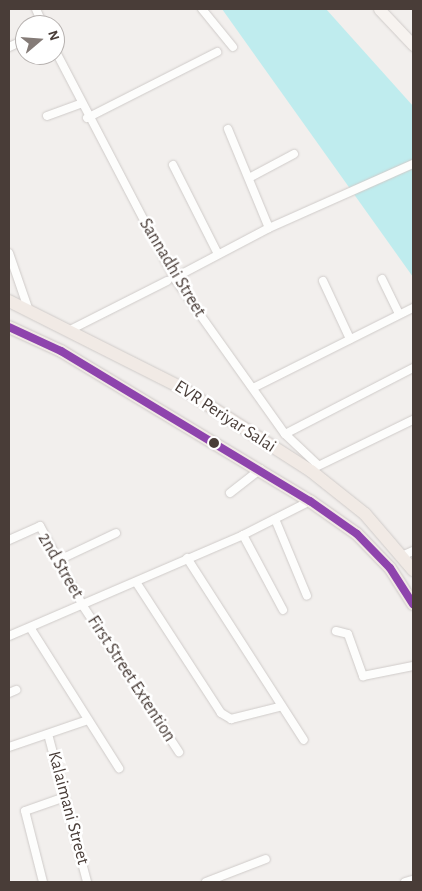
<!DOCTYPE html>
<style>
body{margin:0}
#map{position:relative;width:422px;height:891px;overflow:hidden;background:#f2efed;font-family:"Alegreya Sans",sans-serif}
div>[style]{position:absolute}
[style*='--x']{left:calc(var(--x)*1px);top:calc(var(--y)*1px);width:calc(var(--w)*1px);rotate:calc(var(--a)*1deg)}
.water>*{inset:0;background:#bfecee}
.roads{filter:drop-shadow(0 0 1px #cfcbc9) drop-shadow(0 0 1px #cfcbc9)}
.street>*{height:8px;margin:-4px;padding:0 4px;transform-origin:4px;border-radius:4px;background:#fdfdfc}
.secondary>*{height:11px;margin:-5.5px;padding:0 5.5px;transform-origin:5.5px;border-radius:5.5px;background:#f7f3f0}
.primary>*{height:12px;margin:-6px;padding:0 6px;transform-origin:6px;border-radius:6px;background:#f1eae5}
.bus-1>*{height:8px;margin:-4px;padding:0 4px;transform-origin:4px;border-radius:4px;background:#8e44ad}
.dots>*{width:14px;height:14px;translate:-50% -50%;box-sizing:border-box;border:2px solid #fff;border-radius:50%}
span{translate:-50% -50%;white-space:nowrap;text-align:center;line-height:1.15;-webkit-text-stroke:5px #fff;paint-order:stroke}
.street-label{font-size:18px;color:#493d38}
.frame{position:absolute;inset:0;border:10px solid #493d38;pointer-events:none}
.north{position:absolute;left:15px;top:15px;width:50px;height:50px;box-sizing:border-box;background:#fff;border:1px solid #b6b1af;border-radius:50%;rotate:72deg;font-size:14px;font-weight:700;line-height:20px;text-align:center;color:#493d38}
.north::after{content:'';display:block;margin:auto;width:18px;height:22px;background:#847b77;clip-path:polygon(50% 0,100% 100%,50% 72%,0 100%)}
</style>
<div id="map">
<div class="water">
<div style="clip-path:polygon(222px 9px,326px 9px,413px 106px,413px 277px)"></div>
</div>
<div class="roads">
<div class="street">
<div style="--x:36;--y:9;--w:17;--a:66"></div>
<div style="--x:202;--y:9;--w:49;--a:50.8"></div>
<div style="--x:9;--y:47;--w:17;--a:-24"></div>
<div style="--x:55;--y:50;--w:257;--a:62.4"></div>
<div style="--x:174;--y:278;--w:191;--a:54.6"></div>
<div style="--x:285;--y:434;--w:45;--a:43.2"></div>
<div style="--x:47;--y:116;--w:35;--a:-20"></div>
<div style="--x:87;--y:118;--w:146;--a:-26.9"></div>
<div style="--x:228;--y:129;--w:107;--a:67.5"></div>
<div style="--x:173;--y:165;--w:100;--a:63.2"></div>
<div style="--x:249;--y:178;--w:51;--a:-28.1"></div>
<div style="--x:9;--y:253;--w:61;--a:71"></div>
<div style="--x:174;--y:278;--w:107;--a:-27.8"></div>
<div style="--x:269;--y:228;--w:158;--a:-24"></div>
<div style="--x:382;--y:279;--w:39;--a:64"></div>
<div style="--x:323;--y:281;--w:64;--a:65"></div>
<div style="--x:70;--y:330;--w:109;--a:-26.8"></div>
<div style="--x:255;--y:387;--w:177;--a:-26.6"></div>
<div style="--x:285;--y:434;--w:144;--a:-27.3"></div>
<div style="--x:314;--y:468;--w:110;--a:-25.9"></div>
<div style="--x:230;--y:493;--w:39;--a:-38"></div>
<div style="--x:275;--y:519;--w:83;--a:67.4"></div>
<div style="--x:243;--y:535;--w:85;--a:61.9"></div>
<div style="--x:9;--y:540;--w:34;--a:-24"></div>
<div style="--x:40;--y:526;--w:91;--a:61.7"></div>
<div style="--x:83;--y:606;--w:175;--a:56.7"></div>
<div style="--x:404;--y:555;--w:10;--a:-24"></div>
<div style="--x:187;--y:558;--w:216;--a:57.3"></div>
<div style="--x:59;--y:560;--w:63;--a:-25.3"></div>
<div style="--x:136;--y:582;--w:156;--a:57"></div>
<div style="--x:221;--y:713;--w:12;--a:31"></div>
<div style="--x:231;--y:719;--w:49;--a:-14"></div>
<div style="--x:31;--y:629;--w:165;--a:57.7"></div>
<div style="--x:336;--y:631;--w:12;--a:14"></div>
<div style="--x:348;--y:634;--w:45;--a:70.3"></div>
<div style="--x:363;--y:676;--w:51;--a:-11.3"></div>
<div style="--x:9;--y:636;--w:255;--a:-23.3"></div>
<div style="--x:243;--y:535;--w:75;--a:-26.9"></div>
<div style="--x:9;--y:693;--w:8;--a:-23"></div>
<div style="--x:48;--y:734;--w:153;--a:75.2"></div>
<div style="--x:9;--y:747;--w:83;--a:-18.9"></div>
<div style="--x:43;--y:882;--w:73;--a:-104.2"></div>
<div style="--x:25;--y:811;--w:42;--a:-19.3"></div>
<div style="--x:206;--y:882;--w:64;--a:-21"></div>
<div style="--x:405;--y:882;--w:7;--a:-16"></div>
</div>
<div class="secondary">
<div style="--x:379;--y:9;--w:50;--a:46.6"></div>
</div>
<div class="primary">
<div style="--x:9;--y:301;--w:191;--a:26.7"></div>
<div style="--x:180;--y:387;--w:156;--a:32.7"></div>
<div style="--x:311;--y:471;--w:69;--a:38.5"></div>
<div style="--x:365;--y:514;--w:74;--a:49.4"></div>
<div style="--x:9;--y:327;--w:57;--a:24.8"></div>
<div style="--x:61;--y:351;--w:291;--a:31.1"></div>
<div style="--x:310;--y:501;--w:57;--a:35.1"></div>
<div style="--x:357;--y:534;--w:47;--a:45.9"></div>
<div style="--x:390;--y:568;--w:43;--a:57.4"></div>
</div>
</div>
<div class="bus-1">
<div style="--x:9;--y:327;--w:57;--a:24.8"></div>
<div style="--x:61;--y:351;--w:291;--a:31.1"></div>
<div style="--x:310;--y:501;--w:57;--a:35.1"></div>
<div style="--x:357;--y:534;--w:47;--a:45.9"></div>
<div style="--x:390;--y:568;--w:43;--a:57.4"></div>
</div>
<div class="dots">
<div style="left:214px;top:443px;background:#493d38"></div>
</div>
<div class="street-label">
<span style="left:172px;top:268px;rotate:59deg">Sannadhi Street</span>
<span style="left:225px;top:417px;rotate:33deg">EVR Periyar Salai</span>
<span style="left:60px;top:566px;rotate:60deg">2nd Street</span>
<span style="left:131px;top:679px;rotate:57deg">First Street Extention</span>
<span style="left:68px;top:808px;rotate:75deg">Kalaimani Street</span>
</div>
<div class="frame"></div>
<div class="north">N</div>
</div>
